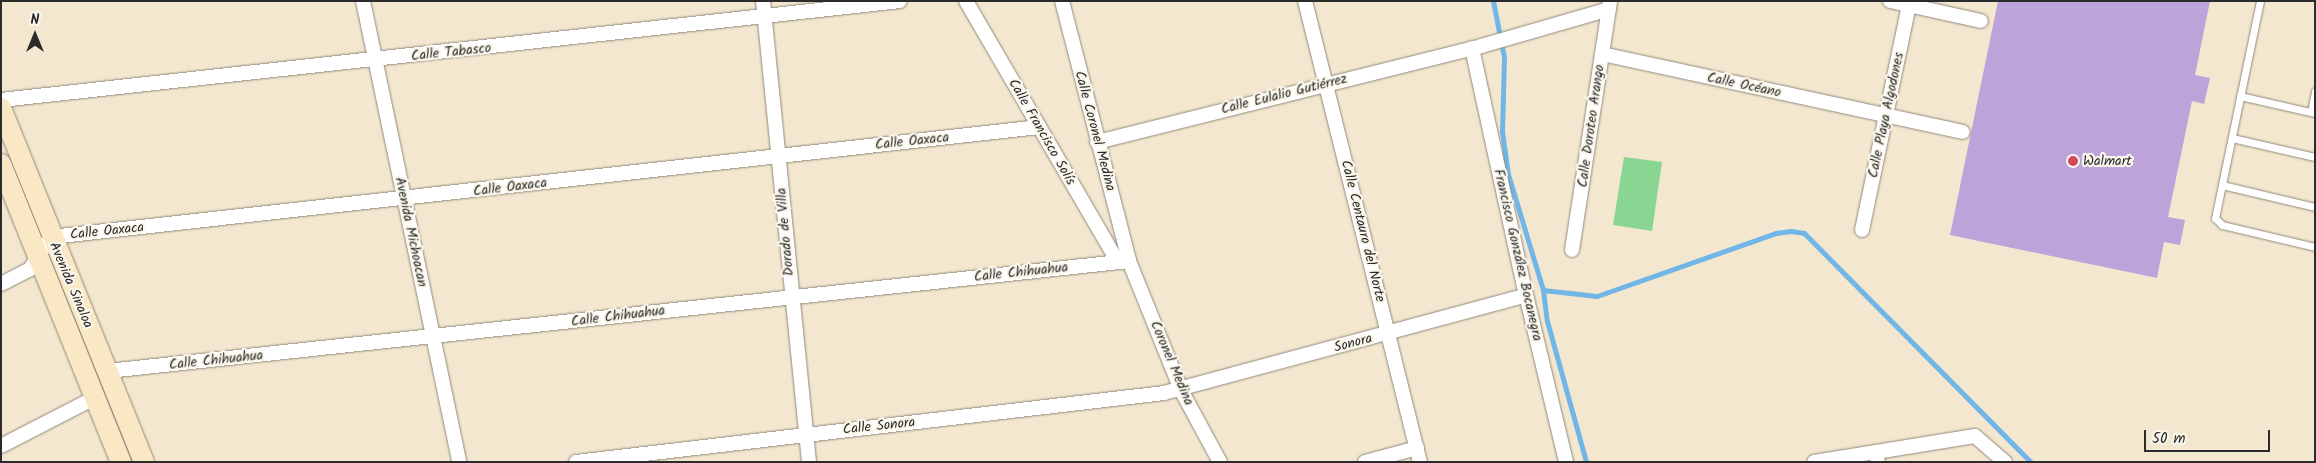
<!DOCTYPE html>
<meta charset="utf-8">
<style>
body{margin:0}
#map{position:relative;width:2316px;height:463px;overflow:hidden;background:#f4e7cf;font-family:Kalam,sans-serif}
div>[style]{position:absolute}
[style*='--x']{left:calc(var(--x)*1px);top:calc(var(--y)*1px);width:calc(var(--w)*1px);rotate:calc(var(--a)*1deg)}
.green>*{inset:0;background:#89d693}
.stream>*{height:5px;margin:-2.5px;padding:0 2.5px;transform-origin:2.5px;border-radius:2.5px;background:#72b6e7}
.building>*{inset:0;background:#bca3da}
.roads{filter:drop-shadow(0 0 1px #90897d) drop-shadow(0 0 1px #90897d)}
.lane>*{height:7px;margin:-3.5px;padding:0 3.5px;transform-origin:3.5px;border-radius:3.5px;background:#fff}
.street>*{height:14px;margin:-7px;padding:0 7px;transform-origin:7px;border-radius:7px;background:#fff}
.secondary>*{height:20px;margin:-10px;padding:0 10px;transform-origin:10px;border-radius:10px;background:#fae7c3}
.dots>*{width:14px;height:14px;translate:-50% -50%;box-sizing:border-box;border:2px solid #fbf7ec;border-radius:50%}
span{translate:-50% -50%;white-space:nowrap;text-align:center;line-height:1.15;-webkit-text-stroke:4.5px #fbf7ec;paint-order:stroke}
.street-label{font-size:14px;color:#2b2b2b}
.poi-label{font-size:14px;color:#2b2b2b}
.left{translate:0 -50%;text-align:left}
.frame{position:absolute;inset:0;border:2px solid #2b2b2b;pointer-events:none}
.north{position:absolute;left:10px;top:10px;width:50px;height:50px;-webkit-text-stroke:4px #fbf7ec;paint-order:stroke;rotate:0deg;font-size:14px;font-weight:700;line-height:20px;text-align:center;color:#2b2b2b}
.north::after{content:'';display:block;margin:auto;width:18px;height:22px;background:#2b2b2b;clip-path:polygon(50% 0,100% 100%,50% 72%,0 100%)}
.scale{position:absolute;left:2144px;top:430px;width:126px;height:22px;box-sizing:border-box;border:2px solid #2b2b2b;border-top:0;padding-left:6px;font-size:15px;line-height:18px;white-space:nowrap;color:#2b2b2b;-webkit-text-stroke:4px #fbf7ec;paint-order:stroke}
</style>
<div id="map">
<div class="green">
<div style="clip-path:polygon(1624px 157px,1662px 162px,1652px 231px,1613px 225px)"></div>
</div>
<div class="stream">
<div style="--x:1493;--y:1;--w:57;--a:78.9"></div>
<div style="--x:1504;--y:57;--w:74;--a:91.5"></div>
<div style="--x:1502;--y:131;--w:43;--a:82.1"></div>
<div style="--x:1508;--y:174;--w:121;--a:73.2"></div>
<div style="--x:1543;--y:290;--w:54;--a:6.3"></div>
<div style="--x:1597;--y:296;--w:190;--a:-19.4"></div>
<div style="--x:1776;--y:233;--w:15;--a:-8"></div>
<div style="--x:1791;--y:231;--w:13;--a:9"></div>
<div style="--x:1804;--y:233;--w:322;--a:45.3"></div>
<div style="--x:1543;--y:290;--w:31;--a:83"></div>
<div style="--x:1547;--y:321;--w:146;--a:74.5"></div>
</div>
<div class="building">
<div style="clip-path:polygon(1998px 1px,2210px 1px,2195px 75px,2210px 78px,2204px 104px,2192px 101px,2168px 217px,2185px 220px,2180px 245px,2164px 242px,2157px 278px,1950px 235px)"></div>
</div>
<div class="roads">
<div class="lane">
<div style="--x:2260;--y:1;--w:222;--a:101.7"></div>
<div style="--x:2215;--y:218;--w:10;--a:45"></div>
<div style="--x:2222;--y:225;--w:96;--a:13.3"></div>
<div style="--x:2240;--y:96;--w:77;--a:12.8"></div>
<div style="--x:2311;--y:112;--w:21;--a:-79"></div>
<div style="--x:2232;--y:138;--w:85;--a:12.9"></div>
<div style="--x:2222;--y:185;--w:96;--a:13.3"></div>
</div>
<div class="street">
<div style="--x:363;--y:1;--w:471;--a:78.2"></div>
<div style="--x:763;--y:1;--w:463;--a:84.3"></div>
<div style="--x:966;--y:1;--w:302;--a:59.8"></div>
<div style="--x:1062;--y:1;--w:268;--a:75.5"></div>
<div style="--x:1129;--y:261;--w:139;--a:68"></div>
<div style="--x:1181;--y:390;--w:82;--a:61.6"></div>
<div style="--x:1305;--y:1;--w:475;--a:76"></div>
<div style="--x:1890;--y:1;--w:93;--a:12.4"></div>
<div style="--x:1472;--y:48;--w:253;--a:77.7"></div>
<div style="--x:1526;--y:295;--w:172;--a:76.5"></div>
<div style="--x:1602;--y:54;--w:369;--a:12.2"></div>
<div style="--x:1;--y:100;--w:904;--a:-6.28"></div>
<div style="--x:1097;--y:142;--w:396;--a:-14"></div>
<div style="--x:1481;--y:46;--w:133;--a:-16.1"></div>
<div style="--x:1862;--y:230;--w:234;--a:-78.2"></div>
<div style="--x:1572;--y:250;--w:251;--a:-81.3"></div>
<div style="--x:1;--y:284;--w:33;--a:-27"></div>
<div style="--x:30;--y:269;--w:38;--a:-57"></div>
<div style="--x:51;--y:237;--w:994;--a:-6.35"></div>
<div style="--x:108;--y:371;--w:1027;--a:-6.15"></div>
<div style="--x:1;--y:446;--w:107;--a:-27.3"></div>
<div style="--x:1876;--y:452;--w:100;--a:-9.2"></div>
<div style="--x:1975;--y:436;--w:40;--a:41"></div>
<div style="--x:576;--y:462;--w:592;--a:-6.69"></div>
<div style="--x:1164;--y:393;--w:375;--a:-15.1"></div>
<div style="--x:1365;--y:462;--w:54;--a:-15.1"></div>
<div style="--x:1814;--y:462;--w:63;--a:-9.2"></div>
<div style="--x:1876;--y:452;--w:10;--a:79"></div>
</div>
<div class="secondary">
<div style="--x:1;--y:108;--w:382;--a:68"></div>
<div style="--x:1;--y:164;--w:321;--a:68.1"></div>
</div>
</div>
<div class="dots">
<div style="left:2073px;top:161px;background:#d1495b"></div>
</div>
<div class="street-label">
<span style="left:451px;top:52px;rotate:-6deg">Calle Tabasco</span>
<span style="left:1744px;top:85px;rotate:12deg">Calle Océano</span>
<span style="left:1284px;top:94px;rotate:-14deg">Calle Eulalio Gutiérrez</span>
<span style="left:1886px;top:115px;rotate:-78deg">Calle Playa Algodones</span>
<span style="left:1591px;top:126px;rotate:-82deg">Calle Doroteo Arango</span>
<span style="left:1095px;top:131px;rotate:75deg">Calle Coronel Medina</span>
<span style="left:1042px;top:132px;rotate:60deg">Calle Francisco Solís</span>
<span style="left:912px;top:141px;rotate:-6deg">Calle Oaxaca</span>
<span style="left:510px;top:187px;rotate:-7deg">Calle Oaxaca</span>
<span style="left:107px;top:231px;rotate:-6deg">Calle Oaxaca</span>
<span style="left:1363px;top:231px;rotate:76deg">Calle Centauro del Norte</span>
<span style="left:411px;top:232px;rotate:78deg">Avenida Michoacan</span>
<span style="left:785px;top:232px;rotate:-95deg">Dorado de Villa</span>
<span style="left:1518px;top:255px;rotate:77deg">Francisco González Bocanegra</span>
<span style="left:1021px;top:272px;rotate:-6deg">Calle Chihuahua</span>
<span style="left:71px;top:285px;rotate:67deg">Avenida Sinaloa</span>
<span style="left:618px;top:316px;rotate:-7deg">Calle Chihuahua</span>
<span style="left:1353px;top:343px;rotate:-15deg">Sonora</span>
<span style="left:216px;top:360px;rotate:-6deg">Calle Chihuahua</span>
<span style="left:1172px;top:363px;rotate:67deg">Coronel Medina</span>
<span style="left:879px;top:426px;rotate:-6deg">Calle Sonora</span>
</div>
<div class="poi-label">
<span class="left" style="left:2083px;top:161px">Walmart</span>
</div>
<div class="frame"></div>
<div class="north">N</div>
<div class="scale">50 m</div>
</div>
